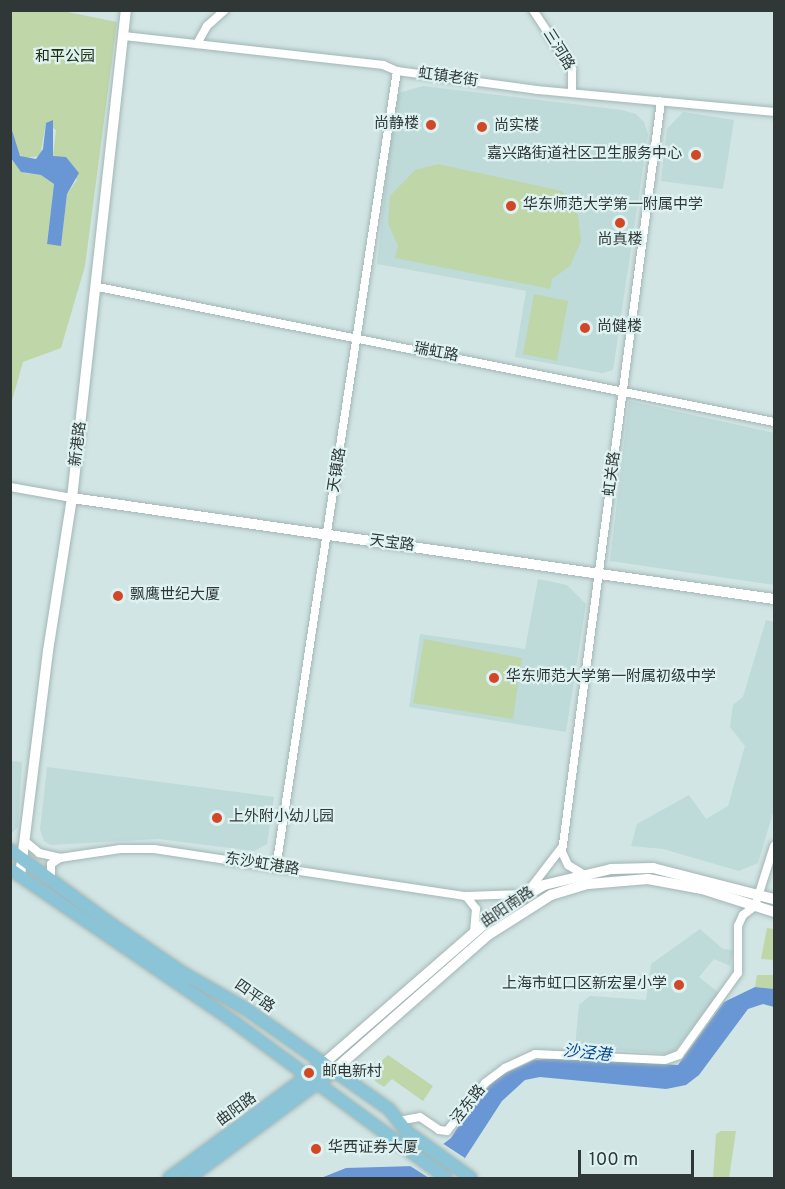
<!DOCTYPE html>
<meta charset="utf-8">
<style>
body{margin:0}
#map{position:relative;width:785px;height:1189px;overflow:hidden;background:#d1e5e4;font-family:Overpass,"Noto Sans SC",sans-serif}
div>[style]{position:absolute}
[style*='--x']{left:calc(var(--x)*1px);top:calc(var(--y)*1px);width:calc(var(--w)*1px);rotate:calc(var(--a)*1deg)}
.built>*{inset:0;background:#bedad9}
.green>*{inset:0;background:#bfd6a9}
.water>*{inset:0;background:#6996d4}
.pier>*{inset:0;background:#d1e5e4}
.roads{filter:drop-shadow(0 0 2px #a3b6b5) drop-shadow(0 0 2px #a3b6b5)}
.street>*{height:8px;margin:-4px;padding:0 4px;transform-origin:4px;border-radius:4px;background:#fff}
.secondary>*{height:10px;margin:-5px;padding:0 5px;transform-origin:5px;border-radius:5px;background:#fff}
.primary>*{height:12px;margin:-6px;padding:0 6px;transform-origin:6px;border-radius:6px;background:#8bc3d7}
.dots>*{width:16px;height:16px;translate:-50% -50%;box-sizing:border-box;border:3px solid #def2f1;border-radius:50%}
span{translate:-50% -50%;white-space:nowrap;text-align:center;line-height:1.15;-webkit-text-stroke:4.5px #def2f1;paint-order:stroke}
.street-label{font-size:15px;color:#303837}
.park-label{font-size:15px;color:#212f10}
.poi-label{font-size:15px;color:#303837}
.right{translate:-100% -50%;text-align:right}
.left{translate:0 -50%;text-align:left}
.water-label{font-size:16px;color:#094790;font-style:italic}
.frame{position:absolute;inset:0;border:12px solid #303837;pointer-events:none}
.scale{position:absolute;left:578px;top:1150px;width:116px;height:27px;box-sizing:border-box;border:3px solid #303837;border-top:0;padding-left:8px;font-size:18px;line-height:21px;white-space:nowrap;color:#303837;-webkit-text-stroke:4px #def2f1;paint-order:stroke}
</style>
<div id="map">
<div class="built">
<div style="clip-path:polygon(423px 86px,622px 110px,636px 114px,644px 122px,648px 134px,613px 370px,602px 373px,515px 357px,526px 291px,377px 264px,394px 104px,399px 93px)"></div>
<div style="clip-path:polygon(683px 112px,734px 120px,723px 189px,661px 181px,667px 129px)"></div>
<div style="clip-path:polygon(629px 401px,774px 433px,774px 585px,610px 561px)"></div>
<div style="clip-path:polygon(538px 579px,567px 585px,586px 604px,566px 732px,409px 707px,420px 634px,525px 649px)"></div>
<div style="clip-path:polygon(766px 620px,774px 622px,774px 809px,758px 863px,739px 871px,663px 849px,631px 846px,637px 824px,689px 795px,706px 819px,728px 806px,745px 746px,730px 727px,733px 705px,743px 697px)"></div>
<div style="clip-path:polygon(11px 761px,22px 762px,18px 827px,11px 834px)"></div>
<div style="clip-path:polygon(47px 767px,274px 797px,267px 844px,254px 851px,159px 839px,51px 845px,44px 841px,40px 830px)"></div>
<div style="clip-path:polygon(700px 929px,723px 949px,733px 950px,730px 966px,714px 959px,699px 977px,719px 993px,672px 1054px,575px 1047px,579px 1005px,590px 996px,646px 1000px,651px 964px)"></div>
</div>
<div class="green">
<div style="clip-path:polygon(11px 11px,63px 11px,117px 22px,85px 266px,61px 348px,23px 362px,11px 404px,11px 158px,24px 173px,41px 175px,54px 184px,47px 243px,61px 245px,67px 194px,77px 180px,61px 159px,53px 156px,56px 130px,46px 123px,40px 156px,24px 158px,17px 153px,11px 127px)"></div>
<div style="clip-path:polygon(438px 164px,562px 191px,578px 215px,581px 241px,570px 266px,552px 279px,550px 289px,395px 258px,398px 246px,388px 223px,390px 196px,415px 170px)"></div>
<div style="clip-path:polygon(534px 294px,568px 301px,557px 361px,523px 354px)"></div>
<div style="clip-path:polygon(424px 639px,522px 658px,513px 719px,413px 703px)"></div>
<div style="clip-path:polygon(767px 928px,774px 929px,774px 960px,761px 959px)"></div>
<div style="clip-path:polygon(757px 975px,774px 975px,774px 989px,755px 987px)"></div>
<div style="clip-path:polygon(388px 1055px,433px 1086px,423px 1101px,392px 1079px,384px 1087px,375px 1081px,376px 1066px)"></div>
<div style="clip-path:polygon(721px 1131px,736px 1131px,729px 1178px,713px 1178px,716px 1134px)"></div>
</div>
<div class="water">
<div style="clip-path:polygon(53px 120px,53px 156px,66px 157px,79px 173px,67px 194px,61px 246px,47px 244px,54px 184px,41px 175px,21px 172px,11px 158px,11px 127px,20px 156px,36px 159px,43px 149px,46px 123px)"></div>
<div style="clip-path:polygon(755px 987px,774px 989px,774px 1007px,763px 1004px,748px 1009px,699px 1075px,686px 1085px,666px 1089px,540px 1077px,525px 1080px,502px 1101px,465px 1158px,441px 1178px,321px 1178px,346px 1168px,415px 1166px,451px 1138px,473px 1103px,498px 1077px,534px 1060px,563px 1058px,678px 1065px,724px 1002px)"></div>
</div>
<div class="pier">
<div style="clip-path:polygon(442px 1143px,465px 1158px,450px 1177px,429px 1178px,407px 1164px,424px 1157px)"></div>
</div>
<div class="roads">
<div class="street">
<div style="--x:533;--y:10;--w:71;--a:56.5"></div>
<div style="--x:572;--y:69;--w:23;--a:90"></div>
<div style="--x:124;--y:36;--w:261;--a:6.4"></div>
<div style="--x:383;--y:65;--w:15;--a:23"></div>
<div style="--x:397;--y:71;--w:141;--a:7.7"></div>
<div style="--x:537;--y:90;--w:238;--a:5.3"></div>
<div style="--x:197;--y:44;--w:21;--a:-61"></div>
<div style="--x:207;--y:26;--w:24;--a:-42"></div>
<div style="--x:98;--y:287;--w:689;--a:11.29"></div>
<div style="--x:10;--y:487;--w:63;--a:10.1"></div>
<div style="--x:26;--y:842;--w:17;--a:40"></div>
<div style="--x:39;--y:853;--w:22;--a:13"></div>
<div style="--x:60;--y:858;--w:61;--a:-8.5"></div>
<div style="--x:120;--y:849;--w:34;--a:0"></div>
<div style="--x:154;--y:849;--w:315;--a:8.6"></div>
<div style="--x:465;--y:896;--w:61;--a:-1.9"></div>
<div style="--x:526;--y:894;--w:59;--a:-52.5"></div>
<div style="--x:276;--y:868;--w:806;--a:-81.37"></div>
<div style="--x:583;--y:874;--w:17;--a:-149"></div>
<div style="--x:568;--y:865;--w:14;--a:-115"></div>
<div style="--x:562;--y:852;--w:757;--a:-82.49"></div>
<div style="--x:51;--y:880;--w:16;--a:-90"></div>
<div style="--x:51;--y:864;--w:11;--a:-34"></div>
<div style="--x:466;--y:896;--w:16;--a:52"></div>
<div style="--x:476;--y:909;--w:23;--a:95"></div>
<div style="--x:398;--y:1121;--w:22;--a:-10"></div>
<div style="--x:420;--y:1117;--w:23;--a:34"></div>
<div style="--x:439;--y:1130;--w:8;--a:7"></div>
<div style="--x:447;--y:1131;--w:61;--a:-51.6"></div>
<div style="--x:485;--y:1083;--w:25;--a:-37"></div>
<div style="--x:505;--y:1068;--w:33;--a:-25"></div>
<div style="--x:535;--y:1054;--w:130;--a:2.6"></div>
<div style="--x:665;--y:1060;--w:15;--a:-20"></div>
<div style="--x:679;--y:1055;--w:101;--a:-54.3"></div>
<div style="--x:738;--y:973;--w:47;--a:-90"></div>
<div style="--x:738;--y:926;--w:12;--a:-66"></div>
<div style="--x:743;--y:915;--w:15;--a:-37"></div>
<div style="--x:755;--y:906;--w:63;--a:-72.4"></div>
</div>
<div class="secondary">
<div style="--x:72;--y:498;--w:709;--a:8.19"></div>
<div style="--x:20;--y:876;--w:227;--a:-82.9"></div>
<div style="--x:48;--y:651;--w:155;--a:-81.1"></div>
<div style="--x:72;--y:498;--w:491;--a:-83.7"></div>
<div style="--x:322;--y:1065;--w:233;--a:-41"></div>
<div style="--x:498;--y:912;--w:53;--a:-30.4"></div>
<div style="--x:544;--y:885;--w:69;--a:-13.4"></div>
<div style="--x:611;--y:869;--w:42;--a:-1.4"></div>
<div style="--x:653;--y:868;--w:125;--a:14.4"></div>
<div style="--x:332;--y:1072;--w:208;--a:-41.3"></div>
<div style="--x:488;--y:935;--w:75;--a:-32.4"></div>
<div style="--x:551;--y:895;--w:39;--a:-17"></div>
<div style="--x:588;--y:884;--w:60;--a:-4.8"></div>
<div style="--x:648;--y:879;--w:55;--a:10.5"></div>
<div style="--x:702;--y:889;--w:76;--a:17.7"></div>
</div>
<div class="primary">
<div style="--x:10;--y:850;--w:125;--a:36.2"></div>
<div style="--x:111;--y:924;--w:87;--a:34.2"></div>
<div style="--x:183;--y:973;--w:73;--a:29.7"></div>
<div style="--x:246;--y:1009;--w:174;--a:35"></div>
<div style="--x:389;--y:1109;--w:28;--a:52"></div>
<div style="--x:406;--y:1131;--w:80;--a:35.9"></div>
<div style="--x:10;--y:869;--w:271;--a:34.3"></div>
<div style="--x:234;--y:1022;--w:263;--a:36.3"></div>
<div style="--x:169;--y:1178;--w:190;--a:-36.4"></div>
<div style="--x:189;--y:1178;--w:178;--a:-36.5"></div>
</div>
</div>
<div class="dots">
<div style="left:431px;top:125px;background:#d24827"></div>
<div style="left:482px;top:127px;background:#d24827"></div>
<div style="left:696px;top:155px;background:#d24827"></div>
<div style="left:511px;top:206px;background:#d24827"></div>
<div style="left:620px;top:223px;background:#d24827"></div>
<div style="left:585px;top:328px;background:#d24827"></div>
<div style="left:118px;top:596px;background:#d24827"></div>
<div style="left:494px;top:678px;background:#d24827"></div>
<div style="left:217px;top:818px;background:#d24827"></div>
<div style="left:679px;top:985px;background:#d24827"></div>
<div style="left:309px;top:1073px;background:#d24827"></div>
<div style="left:316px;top:1149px;background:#d24827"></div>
</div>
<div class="street-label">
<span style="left:558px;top:50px;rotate:58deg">三河路</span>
<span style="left:448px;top:78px;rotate:8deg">虹镇老街</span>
<span style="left:436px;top:353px;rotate:11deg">瑞虹路</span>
<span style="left:79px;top:444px;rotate:-83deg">新港路</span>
<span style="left:338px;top:470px;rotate:-81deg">天镇路</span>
<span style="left:613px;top:474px;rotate:-83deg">虹关路</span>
<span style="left:392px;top:544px;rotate:7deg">天宝路</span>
<span style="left:262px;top:865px;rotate:9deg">东沙虹港路</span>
<span style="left:508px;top:908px;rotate:-34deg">曲阳南路</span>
<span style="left:254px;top:997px;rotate:35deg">四平路</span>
<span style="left:469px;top:1105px;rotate:-52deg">泾东路</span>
<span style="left:237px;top:1110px;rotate:-36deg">曲阳路</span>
</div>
<div class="park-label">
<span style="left:65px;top:58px">和平公园</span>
</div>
<div class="poi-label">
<span class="right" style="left:419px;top:125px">尚静楼</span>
<span class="left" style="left:494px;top:127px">尚实楼</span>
<span class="right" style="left:682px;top:155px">嘉兴路街道社区卫生服务中心</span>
<span class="left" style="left:523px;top:206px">华东师范大学第一附属中学</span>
<span style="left:620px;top:241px">尚真楼</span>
<span class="left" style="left:597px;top:328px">尚健楼</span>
<span class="left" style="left:130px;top:596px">飘鹰世纪大厦</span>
<span class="left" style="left:506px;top:678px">华东师范大学第一附属初级中学</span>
<span class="left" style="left:229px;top:818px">上外附小幼儿园</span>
<span class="right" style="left:667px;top:985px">上海市虹口区新宏星小学</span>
<span class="left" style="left:322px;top:1073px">邮电新村</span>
<span class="left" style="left:328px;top:1149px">华西证券大厦</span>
</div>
<div class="water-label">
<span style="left:587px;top:1054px;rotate:6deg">沙泾港</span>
</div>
<div class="frame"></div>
<div class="scale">100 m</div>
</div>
